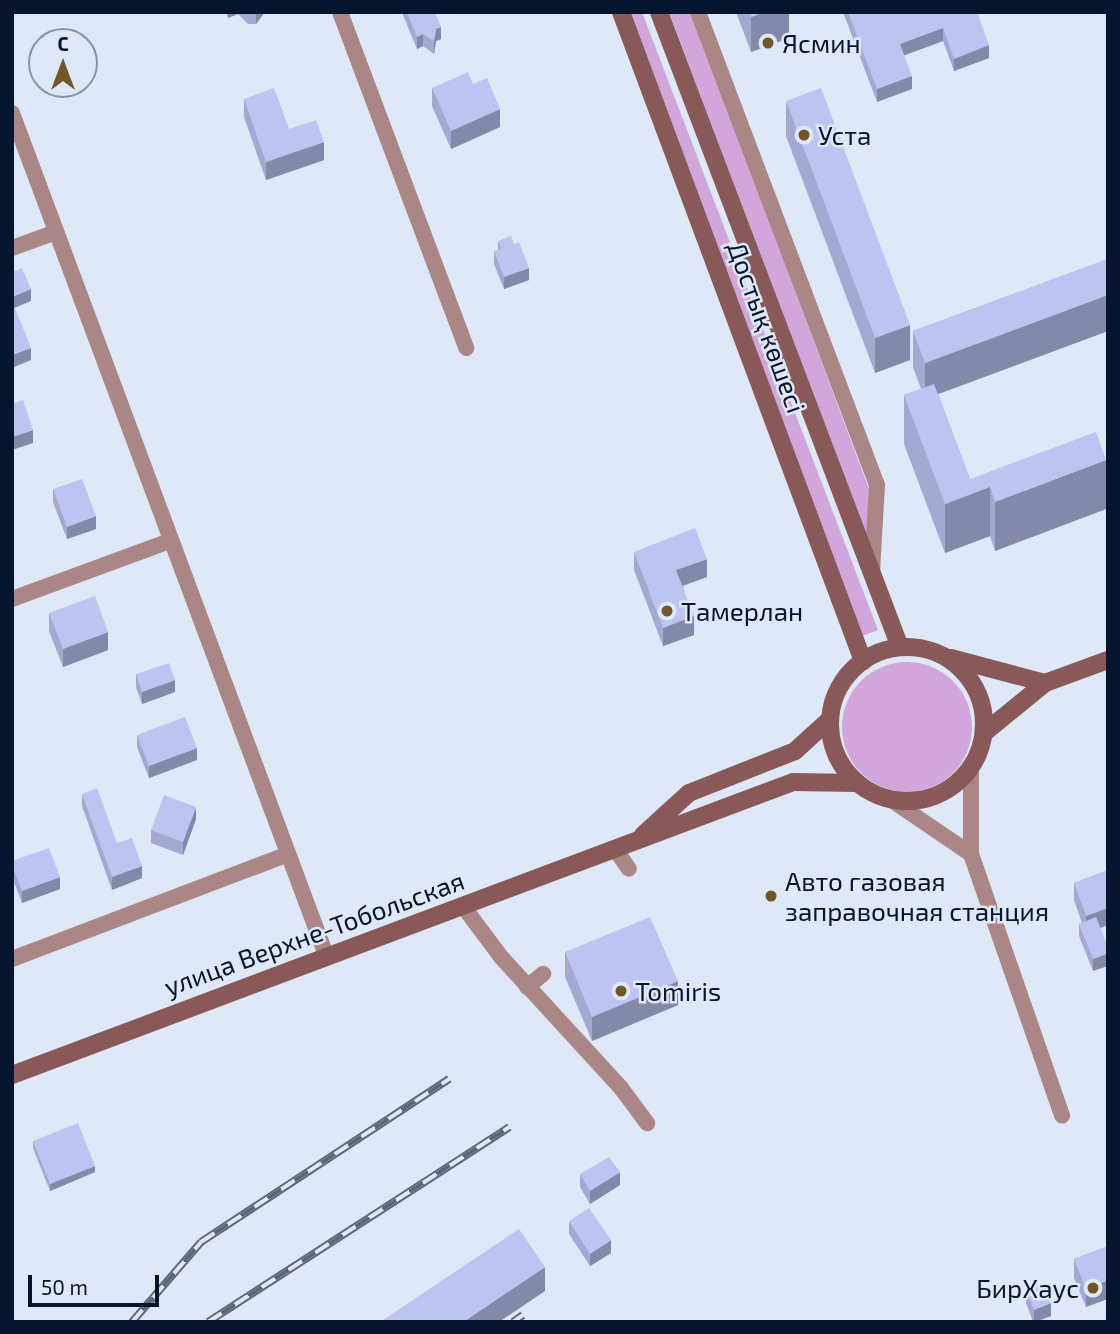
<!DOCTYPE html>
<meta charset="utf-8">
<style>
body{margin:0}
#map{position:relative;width:1120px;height:1334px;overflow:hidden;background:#dfe8f6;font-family:"Exo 2",sans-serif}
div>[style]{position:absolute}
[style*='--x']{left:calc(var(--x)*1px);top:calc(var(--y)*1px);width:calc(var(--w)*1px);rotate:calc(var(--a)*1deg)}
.green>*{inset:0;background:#d1a7db}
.round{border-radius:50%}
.street>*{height:16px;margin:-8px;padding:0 8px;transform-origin:8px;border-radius:8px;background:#aa8786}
.secondary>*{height:18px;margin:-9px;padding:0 9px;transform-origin:9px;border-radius:9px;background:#895959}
.secondary>.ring{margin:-9px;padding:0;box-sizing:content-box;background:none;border:18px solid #895959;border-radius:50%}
.rail>*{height:8px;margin-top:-4px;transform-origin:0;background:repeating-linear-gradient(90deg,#dfe8f6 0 16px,#5b677c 0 32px);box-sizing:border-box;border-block:2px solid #5b677c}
.wall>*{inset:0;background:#a3a9d0}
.shaded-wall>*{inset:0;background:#8589a9}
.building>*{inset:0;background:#bec4f2}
.dots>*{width:19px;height:19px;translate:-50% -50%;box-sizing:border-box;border:4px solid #dfe8f6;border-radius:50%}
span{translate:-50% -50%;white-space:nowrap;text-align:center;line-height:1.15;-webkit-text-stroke:5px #dfe8f6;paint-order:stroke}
.poi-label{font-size:26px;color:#06142d}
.left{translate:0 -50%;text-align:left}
.right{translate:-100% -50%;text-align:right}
.street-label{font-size:26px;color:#06142d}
.frame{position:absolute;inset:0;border:14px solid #06142d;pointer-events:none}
.north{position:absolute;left:28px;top:28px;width:70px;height:70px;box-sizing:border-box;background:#dfe8f6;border:2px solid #8893a6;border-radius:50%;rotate:0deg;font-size:19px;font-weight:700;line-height:28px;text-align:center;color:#06142d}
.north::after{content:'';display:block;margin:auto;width:24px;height:32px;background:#715728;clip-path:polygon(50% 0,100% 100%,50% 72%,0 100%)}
.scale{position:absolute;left:28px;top:1275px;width:131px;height:32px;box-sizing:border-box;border:4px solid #06142d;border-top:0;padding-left:9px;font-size:21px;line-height:24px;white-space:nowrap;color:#06142d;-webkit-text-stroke:5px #dfe8f6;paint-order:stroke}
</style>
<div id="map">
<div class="green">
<div style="clip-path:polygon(629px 12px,642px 12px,878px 630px,857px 638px)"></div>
<div style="clip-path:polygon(669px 12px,691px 12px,869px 489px,867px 537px)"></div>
<div class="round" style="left:842px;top:662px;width:130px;height:130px"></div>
</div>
<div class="street">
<div style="--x:340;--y:12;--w:359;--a:69.4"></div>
<div style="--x:698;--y:12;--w:506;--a:69.27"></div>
<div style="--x:877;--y:485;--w:87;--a:93.3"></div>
<div style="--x:12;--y:113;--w:899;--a:69.55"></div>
<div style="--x:12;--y:248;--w:47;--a:-20"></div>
<div style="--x:12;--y:599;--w:168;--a:-20.2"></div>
<div style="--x:971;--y:767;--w:87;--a:90"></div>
<div style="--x:971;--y:854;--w:277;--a:70.8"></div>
<div style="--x:890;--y:799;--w:98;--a:34.2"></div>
<div style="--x:615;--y:849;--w:24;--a:55"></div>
<div style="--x:463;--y:906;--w:64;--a:53.3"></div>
<div style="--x:501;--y:957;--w:178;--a:47.5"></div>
<div style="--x:621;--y:1088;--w:44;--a:53.4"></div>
<div style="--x:12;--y:959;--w:295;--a:-20.8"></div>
<div style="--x:527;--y:987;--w:21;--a:-39"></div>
</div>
<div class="secondary">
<div style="--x:621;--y:12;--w:693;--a:69.55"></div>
<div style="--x:659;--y:12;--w:679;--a:69.22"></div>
<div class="ring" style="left:830px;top:647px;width:136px;height:136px"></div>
<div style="--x:951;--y:658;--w:97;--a:14.9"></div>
<div style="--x:984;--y:733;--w:79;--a:-39.3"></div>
<div style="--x:1045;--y:683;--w:67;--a:-20.1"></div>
<div style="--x:643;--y:835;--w:62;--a:-42.4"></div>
<div style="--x:689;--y:793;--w:114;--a:-21.6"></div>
<div style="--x:795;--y:751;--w:47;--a:-42.4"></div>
<div style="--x:12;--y:1075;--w:834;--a:-20.56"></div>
<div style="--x:793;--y:782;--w:64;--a:0.9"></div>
</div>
<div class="rail">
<div style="--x:132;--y:1322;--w:106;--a:-49.2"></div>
<div style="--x:201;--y:1242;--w:297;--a:-33.3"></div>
<div style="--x:208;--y:1322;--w:359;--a:-32.9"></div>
<div style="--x:513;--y:1322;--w:12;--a:-35"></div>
</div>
<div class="wall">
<div style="clip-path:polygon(226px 12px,265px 12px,256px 24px,248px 24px,238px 14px,228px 18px)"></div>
<div style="clip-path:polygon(403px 12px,435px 12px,441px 39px,436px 41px,434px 54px,423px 46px,417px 49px,403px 15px)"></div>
<div style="clip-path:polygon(736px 12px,789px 12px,789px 38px,751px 52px)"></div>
<div style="clip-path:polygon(843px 12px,888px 12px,888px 13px,977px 12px,989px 58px,954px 71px,943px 41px,904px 55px,912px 89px,877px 102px)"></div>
<div style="clip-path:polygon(473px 84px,500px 127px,451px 149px,432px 106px,432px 88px)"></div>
<div style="clip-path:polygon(244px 99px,289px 129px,324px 160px,266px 180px,244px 117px)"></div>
<div style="clip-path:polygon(786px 101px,910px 360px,875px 373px,786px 136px)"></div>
<div style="clip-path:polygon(498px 241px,529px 280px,504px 289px,494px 264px,494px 251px,498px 250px)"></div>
<div style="clip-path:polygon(1108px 259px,1108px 331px,938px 394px,970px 479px,1106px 509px,995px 551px,990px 536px,945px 553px,904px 444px,904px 395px,921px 389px,913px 367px,913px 331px)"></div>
<div style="clip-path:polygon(53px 489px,96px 529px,67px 539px,53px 502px)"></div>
<div style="clip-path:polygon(634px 552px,707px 577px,683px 586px,694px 635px,663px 646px,634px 570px)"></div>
<div style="clip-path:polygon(49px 613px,108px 650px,63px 667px,49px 631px)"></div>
<div style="clip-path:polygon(136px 674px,175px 692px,142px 704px,136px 687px)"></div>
<div style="clip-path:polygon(137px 735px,197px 760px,149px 778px,137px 747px)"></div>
<div style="clip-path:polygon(82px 794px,142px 878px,112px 890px,82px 806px)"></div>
<div style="clip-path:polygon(196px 819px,183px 855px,151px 843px,151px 830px)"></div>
<div style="clip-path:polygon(12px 861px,60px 889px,22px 903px,12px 877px)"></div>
<div style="clip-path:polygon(1108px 870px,1108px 925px,1100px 928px,1093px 971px,1079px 936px,1079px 924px,1082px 923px,1074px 900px,1074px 883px)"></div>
<div style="clip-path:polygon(565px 952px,678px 1005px,592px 1041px,565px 977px)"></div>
<div style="clip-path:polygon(33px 1141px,95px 1172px,50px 1191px,33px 1148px)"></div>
<div style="clip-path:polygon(580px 1174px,620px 1185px,590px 1204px,580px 1187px)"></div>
<div style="clip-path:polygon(569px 1221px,611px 1253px,590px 1266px,569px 1234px)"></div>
<div style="clip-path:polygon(1108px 1246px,1086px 1307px,1074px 1278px,1074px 1259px)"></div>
<div style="clip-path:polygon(1026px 1291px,1051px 1316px,1036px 1322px,1033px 1322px,1026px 1303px)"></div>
</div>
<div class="shaded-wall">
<div style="clip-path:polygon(228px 12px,238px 12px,238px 14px,228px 18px)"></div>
<div style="clip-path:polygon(256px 12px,265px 12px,256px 24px)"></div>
<div style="clip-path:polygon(765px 12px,789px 12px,789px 38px,751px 52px,751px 17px)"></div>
<div style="clip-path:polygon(441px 27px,441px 39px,436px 41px,434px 54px,434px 41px,436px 29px)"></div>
<div style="clip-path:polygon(943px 28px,943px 41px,900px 57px,900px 44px)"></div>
<div style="clip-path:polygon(423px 34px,423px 46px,417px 49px,417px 37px)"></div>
<div style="clip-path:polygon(989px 45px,989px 58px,954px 71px,954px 59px)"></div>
<div style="clip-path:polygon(912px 76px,912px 89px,877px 102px,877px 89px)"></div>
<div style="clip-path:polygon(500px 109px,500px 127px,451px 149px,451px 131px)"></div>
<div style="clip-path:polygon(324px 142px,324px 160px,266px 180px,266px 162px)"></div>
<div style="clip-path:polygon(529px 268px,529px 280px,504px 289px,504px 277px)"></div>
<div style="clip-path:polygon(31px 289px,31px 301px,12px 309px,12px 297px)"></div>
<div style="clip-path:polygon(1108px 295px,1108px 331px,925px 399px,925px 363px)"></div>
<div style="clip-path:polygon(910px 325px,910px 360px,875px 373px,875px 338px)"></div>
<div style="clip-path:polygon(31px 348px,31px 360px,12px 368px,12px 355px)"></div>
<div style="clip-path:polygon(33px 430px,33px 443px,12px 450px,12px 437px)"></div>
<div style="clip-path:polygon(1106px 460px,1106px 509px,995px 551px,995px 502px)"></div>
<div style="clip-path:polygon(990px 487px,990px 536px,945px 553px,945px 504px)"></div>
<div style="clip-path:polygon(96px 516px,96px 529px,67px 539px,67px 527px)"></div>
<div style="clip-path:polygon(707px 559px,707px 577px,676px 588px,676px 570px)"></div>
<div style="clip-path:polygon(694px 616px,694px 635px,663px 646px,663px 628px)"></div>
<div style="clip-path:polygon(108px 632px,108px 650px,63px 667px,63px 649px)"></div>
<div style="clip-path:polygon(175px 680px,175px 692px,142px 704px,142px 692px)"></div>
<div style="clip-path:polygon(197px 748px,197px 760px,149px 778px,149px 766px)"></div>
<div style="clip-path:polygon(196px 807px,196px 819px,183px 855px,183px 842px)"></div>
<div style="clip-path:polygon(142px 866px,142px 878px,112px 890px,112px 877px)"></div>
<div style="clip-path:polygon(60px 877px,60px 889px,22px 903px,22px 891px)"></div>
<div style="clip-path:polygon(1108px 908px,1108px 925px,1086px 933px,1086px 916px)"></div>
<div style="clip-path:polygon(1108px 953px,1108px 966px,1093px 971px,1093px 959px)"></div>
<div style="clip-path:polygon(678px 981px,678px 1005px,592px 1041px,592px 1017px)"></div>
<div style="clip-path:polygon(95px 1166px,95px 1172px,50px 1191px,50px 1184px)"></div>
<div style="clip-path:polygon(620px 1172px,620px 1185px,590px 1204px,590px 1191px)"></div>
<div style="clip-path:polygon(611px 1240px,611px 1253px,590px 1266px,590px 1254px)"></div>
<div style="clip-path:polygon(545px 1267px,545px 1291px,499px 1322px,463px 1322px)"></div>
<div style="clip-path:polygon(1108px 1280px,1108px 1299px,1086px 1307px,1086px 1289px)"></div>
<div style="clip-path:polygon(1051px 1303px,1051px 1316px,1034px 1322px,1034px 1310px)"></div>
</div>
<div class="building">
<div style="clip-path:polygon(407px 12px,435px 12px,441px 27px,436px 29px,434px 41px,423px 34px,417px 37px)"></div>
<div style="clip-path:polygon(750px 12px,765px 12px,751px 17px)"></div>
<div style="clip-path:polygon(848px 12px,888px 12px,888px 13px,891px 12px,977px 12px,989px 45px,954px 59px,943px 28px,900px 44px,912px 76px,877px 89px)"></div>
<div style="clip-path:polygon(468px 72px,473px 84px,487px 78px,500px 109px,451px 131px,432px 88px)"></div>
<div style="clip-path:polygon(274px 88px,289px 129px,316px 120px,324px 142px,266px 162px,244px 99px)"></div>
<div style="clip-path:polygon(821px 88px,910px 325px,875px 338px,786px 101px)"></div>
<div style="clip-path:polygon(511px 236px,514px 244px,519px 242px,529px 268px,504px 277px,494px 251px,501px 249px,498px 241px)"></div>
<div style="clip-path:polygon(1108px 259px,1108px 295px,925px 363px,913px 331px)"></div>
<div style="clip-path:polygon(22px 268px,31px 289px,12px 297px,12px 272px)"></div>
<div style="clip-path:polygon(15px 308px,31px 348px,12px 355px,12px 309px)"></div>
<div style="clip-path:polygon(934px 384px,970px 479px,1096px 432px,1106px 460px,995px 502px,990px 487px,945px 504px,904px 395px)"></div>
<div style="clip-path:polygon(23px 400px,33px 430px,12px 437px,12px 404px)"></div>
<div style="clip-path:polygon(82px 479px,96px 516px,67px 527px,53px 489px)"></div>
<div style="clip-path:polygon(695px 528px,707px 559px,676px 570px,694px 616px,663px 628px,634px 552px)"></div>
<div style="clip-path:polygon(95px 596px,108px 632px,63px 649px,49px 613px)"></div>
<div style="clip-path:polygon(169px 663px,175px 680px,142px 692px,136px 674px)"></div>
<div style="clip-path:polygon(185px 717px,197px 748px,149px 766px,137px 735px)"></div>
<div style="clip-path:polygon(97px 788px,117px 843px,132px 838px,142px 866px,112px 877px,82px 794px)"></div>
<div style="clip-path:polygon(164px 795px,196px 807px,183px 842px,151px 830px)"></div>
<div style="clip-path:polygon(49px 848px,60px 877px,22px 891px,12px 865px,12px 861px)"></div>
<div style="clip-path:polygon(1108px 870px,1108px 908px,1086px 916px,1074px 883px)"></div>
<div style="clip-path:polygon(650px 917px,678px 981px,592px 1017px,565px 952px)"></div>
<div style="clip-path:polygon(1096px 917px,1108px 947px,1108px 953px,1093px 959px,1079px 924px)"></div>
<div style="clip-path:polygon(78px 1123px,95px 1166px,50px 1184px,33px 1141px)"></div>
<div style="clip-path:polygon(609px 1157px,620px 1172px,590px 1191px,580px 1174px)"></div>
<div style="clip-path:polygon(589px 1208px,611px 1240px,590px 1254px,569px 1221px)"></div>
<div style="clip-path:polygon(519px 1229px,545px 1267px,463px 1322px,380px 1322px)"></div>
<div style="clip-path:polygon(1108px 1246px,1108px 1280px,1086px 1289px,1074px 1259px)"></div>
<div style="clip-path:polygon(1043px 1284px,1051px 1303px,1034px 1310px,1026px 1291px)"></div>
</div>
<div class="dots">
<div style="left:768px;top:43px;background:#715728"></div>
<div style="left:804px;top:135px;background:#715728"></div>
<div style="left:667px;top:611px;background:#715728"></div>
<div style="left:771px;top:896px;background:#715728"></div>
<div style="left:621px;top:991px;background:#715728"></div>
<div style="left:1093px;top:1288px;background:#715728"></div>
</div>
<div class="poi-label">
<span class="left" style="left:782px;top:43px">Ясмин</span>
<span class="left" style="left:818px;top:135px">Уста</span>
<span class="left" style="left:681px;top:611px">Тамерлан</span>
<span class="left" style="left:785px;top:896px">Авто газовая<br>заправочная станция</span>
<span class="left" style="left:635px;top:991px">Tomiris</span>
<span class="right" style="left:1079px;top:1288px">БирХаус</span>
</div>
<div class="street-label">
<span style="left:767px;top:327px;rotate:70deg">Достық көшесі</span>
<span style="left:314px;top:933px;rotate:-20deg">улица Верхне-Тобольская</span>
</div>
<div class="frame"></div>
<div class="north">С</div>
<div class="scale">50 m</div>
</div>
